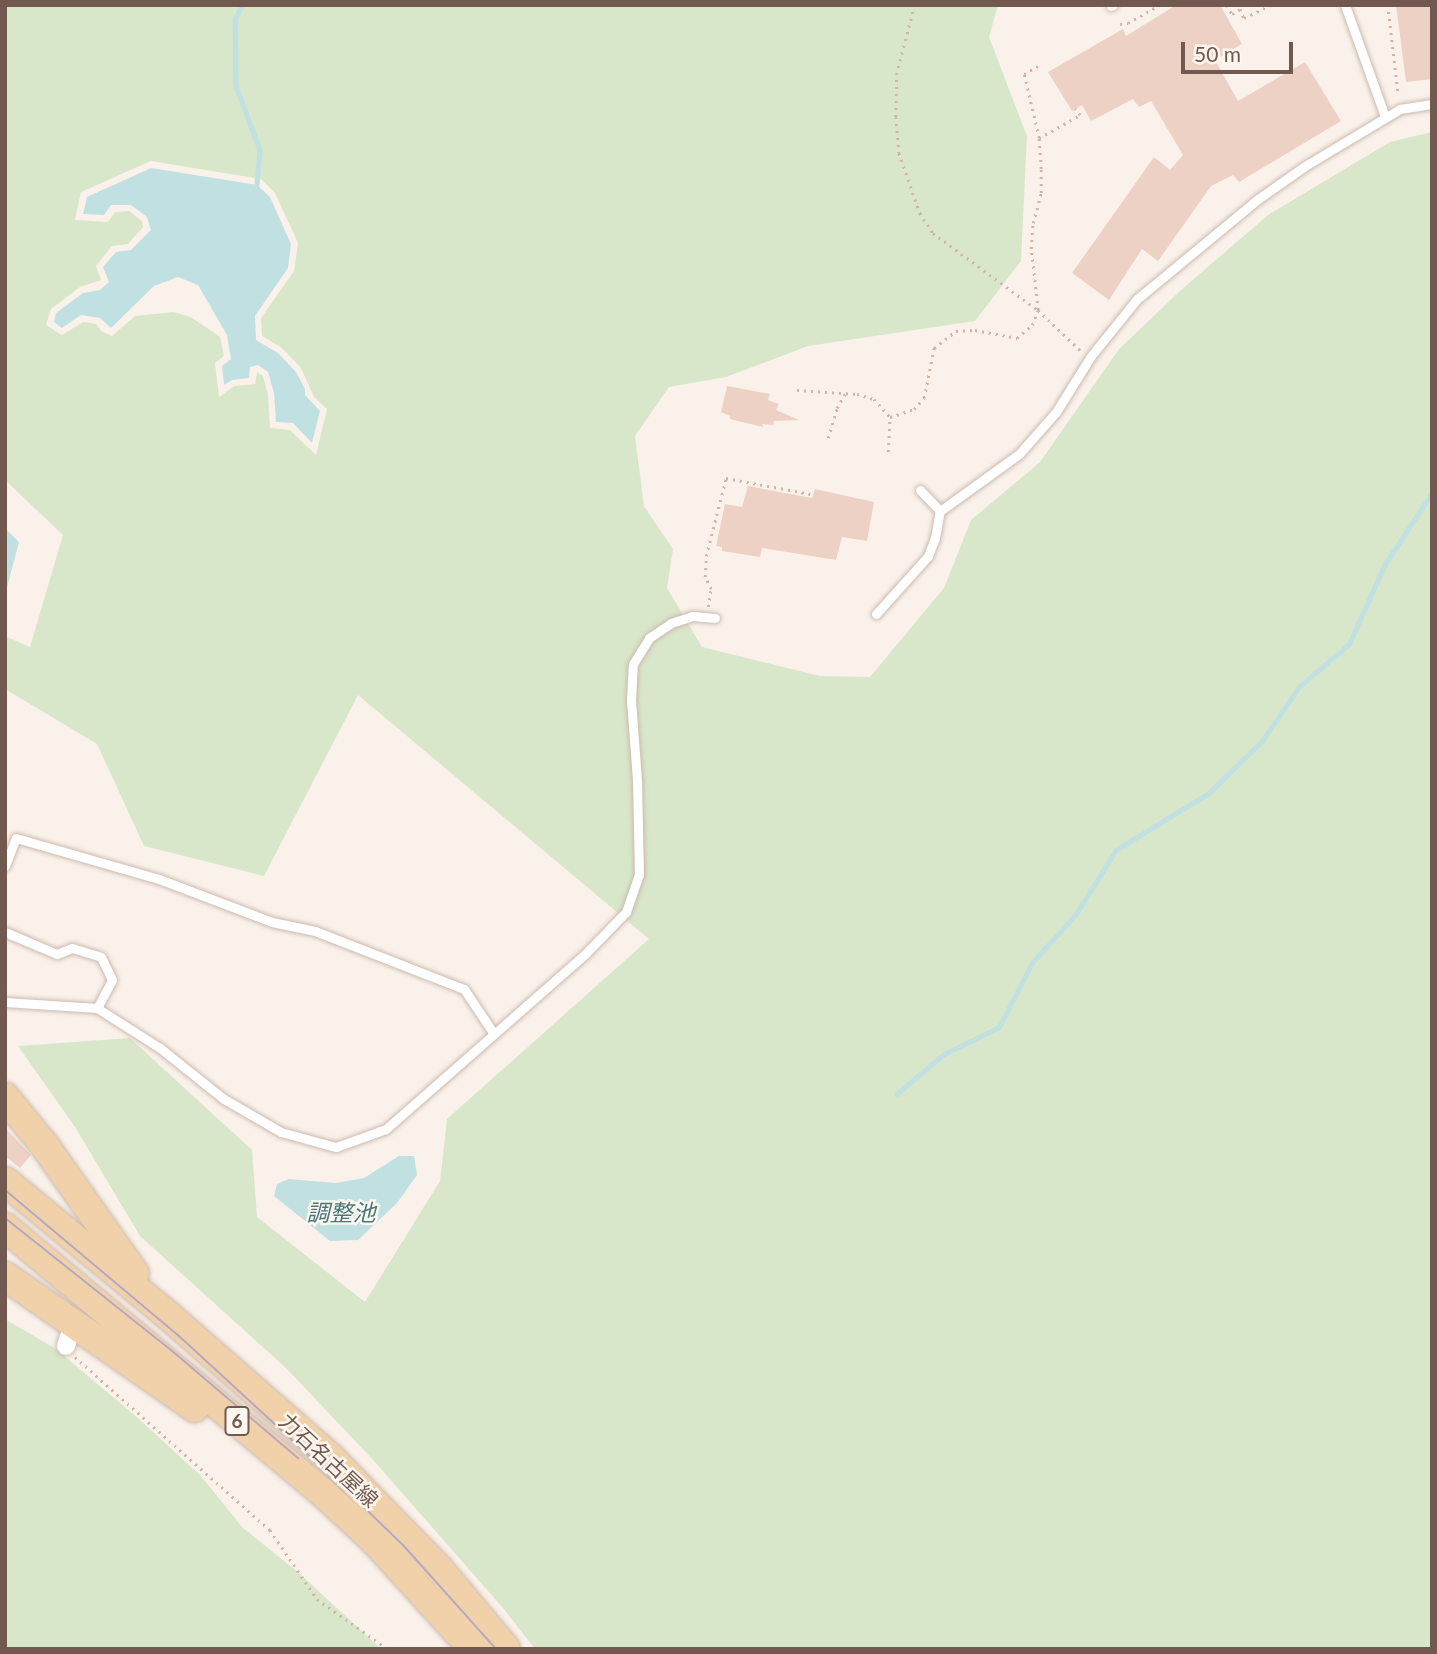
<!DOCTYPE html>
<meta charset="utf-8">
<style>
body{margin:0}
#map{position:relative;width:1437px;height:1654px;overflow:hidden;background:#faf2ea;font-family:Lato,"Noto Sans JP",sans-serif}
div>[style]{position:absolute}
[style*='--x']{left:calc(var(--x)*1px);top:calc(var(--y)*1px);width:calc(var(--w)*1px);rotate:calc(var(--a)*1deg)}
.green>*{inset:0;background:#d8e7c9}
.water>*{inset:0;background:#c0e0e2}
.stream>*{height:4.5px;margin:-2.25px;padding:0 2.25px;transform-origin:2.25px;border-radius:2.25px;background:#c0e0e2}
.building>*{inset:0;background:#edd1c4}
.path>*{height:2.5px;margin-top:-1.25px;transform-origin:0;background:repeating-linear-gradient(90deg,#d2b4a7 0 2px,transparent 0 7px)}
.roads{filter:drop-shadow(0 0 2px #ccbab0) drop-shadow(0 0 2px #ccbab0)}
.lane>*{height:9px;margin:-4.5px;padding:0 4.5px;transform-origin:4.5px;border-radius:4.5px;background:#fff}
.street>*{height:18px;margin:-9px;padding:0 9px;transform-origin:9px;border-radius:9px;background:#fff}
.primary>*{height:28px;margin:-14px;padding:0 14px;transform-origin:14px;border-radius:14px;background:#f1d1aa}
.tram>*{height:2px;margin:-1px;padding:0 1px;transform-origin:1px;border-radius:1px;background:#b5a8c4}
span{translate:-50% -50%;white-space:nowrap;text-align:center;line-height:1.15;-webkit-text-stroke:5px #fdf7f0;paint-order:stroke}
.shield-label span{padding:2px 5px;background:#fdf7f0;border:2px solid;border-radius:5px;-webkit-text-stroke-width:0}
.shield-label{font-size:19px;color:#725950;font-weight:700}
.street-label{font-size:21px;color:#725950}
.water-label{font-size:23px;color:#48787c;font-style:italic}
.frame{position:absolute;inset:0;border:7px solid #725950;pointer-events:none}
.scale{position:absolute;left:1181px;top:42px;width:112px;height:32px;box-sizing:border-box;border:4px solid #725950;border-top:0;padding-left:9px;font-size:21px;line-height:24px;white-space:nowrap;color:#725950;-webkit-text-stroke:5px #fdf7f0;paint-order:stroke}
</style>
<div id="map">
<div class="green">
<div style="clip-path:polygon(evenodd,5px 5px,998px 5px,989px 37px,1027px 136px,1021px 261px,975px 321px,808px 346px,726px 377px,669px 387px,635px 436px,644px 506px,673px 549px,667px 588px,702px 647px,820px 676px,870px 677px,944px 588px,971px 520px,1040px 462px,1119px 349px,1181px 290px,1268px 215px,1390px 142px,1432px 132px,1432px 1649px,535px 1649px,503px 1608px,374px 1461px,286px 1368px,140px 1236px,75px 1127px,18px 1046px,130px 1038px,252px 1150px,257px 1217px,365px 1302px,440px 1181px,447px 1119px,649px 939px,358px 695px,264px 876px,144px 846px,97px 744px,5px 689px,5px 636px,30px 647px,63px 535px,5px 480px,5px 5px,151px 161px,261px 179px,275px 193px,298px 243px,294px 271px,261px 318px,262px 336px,282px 348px,301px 368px,314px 397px,327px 409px,316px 455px,290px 430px,270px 428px,268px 394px,263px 376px,257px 372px,255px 384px,234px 386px,219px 397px,215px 363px,224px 356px,220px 337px,191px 317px,173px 312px,135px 316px,112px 336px,101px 331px,96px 324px,83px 322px,62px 335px,46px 325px,51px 309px,80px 287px,101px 280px,96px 266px,112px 246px,128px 244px,143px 227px,142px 221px,129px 211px,115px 212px,108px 222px,75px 220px,81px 192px,151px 161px)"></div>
<div style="clip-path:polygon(5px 1319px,56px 1349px,139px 1419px,201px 1476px,242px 1527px,299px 1573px,381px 1649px,5px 1649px)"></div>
</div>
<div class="water">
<div style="clip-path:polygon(151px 168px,257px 185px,270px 197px,291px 244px,288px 268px,255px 316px,256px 340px,278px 353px,296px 372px,305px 389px,305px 395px,320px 411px,312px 443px,293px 423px,276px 422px,274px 393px,268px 372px,258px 365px,250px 367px,249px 378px,232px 380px,224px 385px,222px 366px,231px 359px,227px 335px,198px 285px,178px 277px,154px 286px,111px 328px,100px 318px,81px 315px,62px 328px,54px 322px,56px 313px,83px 293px,100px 290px,109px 282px,103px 267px,116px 252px,131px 250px,151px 230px,147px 217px,131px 205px,111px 205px,104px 215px,83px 214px,87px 197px)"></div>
<div style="clip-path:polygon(5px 528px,19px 542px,5px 595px)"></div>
<div style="clip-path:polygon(399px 1156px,414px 1156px,417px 1175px,397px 1203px,358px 1240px,330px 1241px,274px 1196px,277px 1184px,289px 1179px,336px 1183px,364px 1178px)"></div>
</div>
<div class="stream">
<div style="--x:242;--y:5;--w:17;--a:114"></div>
<div style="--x:235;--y:21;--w:65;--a:89.1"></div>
<div style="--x:236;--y:86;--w:68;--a:69.4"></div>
<div style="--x:260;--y:150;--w:35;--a:95"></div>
<div style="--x:897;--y:1094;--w:62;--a:-40.4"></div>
<div style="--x:944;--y:1054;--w:61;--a:-26.1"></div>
<div style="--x:999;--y:1027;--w:72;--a:-62.7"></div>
<div style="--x:1032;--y:963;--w:66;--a:-48.1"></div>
<div style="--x:1076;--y:914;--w:75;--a:-58"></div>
<div style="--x:1116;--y:850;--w:109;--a:-31.5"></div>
<div style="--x:1209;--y:793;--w:74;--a:-44.5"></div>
<div style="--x:1262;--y:741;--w:65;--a:-55.6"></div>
<div style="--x:1299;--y:687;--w:66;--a:-40.7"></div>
<div style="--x:1349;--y:644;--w:88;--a:-65.8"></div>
<div style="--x:1385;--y:564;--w:85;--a:-56.5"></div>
</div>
<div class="building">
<div style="clip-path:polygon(1176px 5px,1220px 5px,1242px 44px,1215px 60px,1238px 101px,1305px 62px,1341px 121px,1239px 182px,1233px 175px,1211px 186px,1158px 261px,1142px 249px,1109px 300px,1072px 273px,1154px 157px,1170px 170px,1183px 155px,1151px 101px,1139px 107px,1133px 99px,1091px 121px,1082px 105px,1072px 111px,1048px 72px,1123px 29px,1126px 36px)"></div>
<div style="clip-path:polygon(1396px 5px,1432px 5px,1432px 79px,1406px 82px)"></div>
<div style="clip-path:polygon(727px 386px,770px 394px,768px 400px,779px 404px,776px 410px,799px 420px,774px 421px,773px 425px,762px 424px,763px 427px,730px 419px,730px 416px,721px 412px)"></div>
<div style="clip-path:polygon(748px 486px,812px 498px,815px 489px,874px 502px,867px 541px,842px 537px,836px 560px,762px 548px,760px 557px,722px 551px,722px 547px,716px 546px,725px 504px,742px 507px)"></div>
<div style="clip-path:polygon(5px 1128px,31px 1155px,20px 1168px,5px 1156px)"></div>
</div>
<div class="path">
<div style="--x:915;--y:5;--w:70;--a:104.8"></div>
<div style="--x:897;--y:73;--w:44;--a:91.3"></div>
<div style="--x:896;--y:117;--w:36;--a:85"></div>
<div style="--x:899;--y:153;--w:64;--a:70.7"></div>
<div style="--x:920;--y:213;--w:24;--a:57"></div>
<div style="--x:933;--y:233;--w:130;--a:36.3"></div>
<div style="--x:1038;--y:310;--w:59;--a:43.6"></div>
<div style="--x:1227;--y:5;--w:10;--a:61"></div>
<div style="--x:1232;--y:14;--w:9;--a:-32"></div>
<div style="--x:1240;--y:9;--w:10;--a:66"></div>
<div style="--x:1244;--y:18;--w:30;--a:-26"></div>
<div style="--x:1388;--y:5;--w:87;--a:83.4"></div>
<div style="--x:1120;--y:24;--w:8;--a:-7"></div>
<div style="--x:1128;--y:23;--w:36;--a:-30"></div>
<div style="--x:1039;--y:138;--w:47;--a:-29.3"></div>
<div style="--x:1080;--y:115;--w:8;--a:-130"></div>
<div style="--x:797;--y:390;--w:60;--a:3.8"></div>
<div style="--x:857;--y:394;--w:18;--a:16"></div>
<div style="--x:874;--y:399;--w:24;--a:48"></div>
<div style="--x:828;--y:438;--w:31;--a:-73"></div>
<div style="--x:837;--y:408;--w:18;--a:-61"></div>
<div style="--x:888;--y:452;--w:35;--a:-87"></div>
<div style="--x:890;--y:417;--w:25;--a:-18"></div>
<div style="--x:914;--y:409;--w:15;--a:-48"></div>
<div style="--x:924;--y:398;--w:51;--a:-78.7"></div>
<div style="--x:934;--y:348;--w:28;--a:-38"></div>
<div style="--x:956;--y:331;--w:19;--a:-3"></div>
<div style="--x:975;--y:330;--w:43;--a:10.8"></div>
<div style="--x:1017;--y:338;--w:20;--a:-41"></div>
<div style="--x:1032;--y:325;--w:16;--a:-68"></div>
<div style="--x:1038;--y:310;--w:61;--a:-96.5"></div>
<div style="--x:1031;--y:249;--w:26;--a:-86"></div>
<div style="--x:1033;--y:223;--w:31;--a:-75"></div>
<div style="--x:1041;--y:193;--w:24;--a:-90"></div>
<div style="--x:1041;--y:169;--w:31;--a:-94"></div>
<div style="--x:1039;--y:138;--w:66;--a:-103.2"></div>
<div style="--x:1024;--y:74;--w:16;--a:-30"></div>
<div style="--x:708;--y:607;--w:18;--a:-81"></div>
<div style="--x:711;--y:589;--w:13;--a:-117"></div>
<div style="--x:705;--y:577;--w:21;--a:-87"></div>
<div style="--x:706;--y:556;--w:81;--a:-75.6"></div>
<div style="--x:726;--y:478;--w:86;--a:10.7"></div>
<div style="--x:75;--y:1357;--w:261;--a:41.6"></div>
<div style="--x:270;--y:1530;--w:83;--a:55.7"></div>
<div style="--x:317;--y:1599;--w:87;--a:35.2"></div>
</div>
<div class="roads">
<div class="lane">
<div style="--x:1345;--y:5;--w:119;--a:70.3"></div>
<div style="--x:1111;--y:6;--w:2;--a:-27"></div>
<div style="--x:920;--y:490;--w:29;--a:46"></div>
<div style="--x:876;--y:614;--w:78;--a:-48.1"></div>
<div style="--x:928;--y:556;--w:19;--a:-69"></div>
<div style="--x:935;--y:538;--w:27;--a:-80"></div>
<div style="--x:940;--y:511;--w:97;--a:-35.8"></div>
<div style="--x:1019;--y:454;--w:56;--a:-48.6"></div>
<div style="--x:1056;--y:412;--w:66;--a:-58"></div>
<div style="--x:1091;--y:356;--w:73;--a:-51.1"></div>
<div style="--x:1137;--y:299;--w:157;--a:-39.6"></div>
<div style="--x:1258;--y:199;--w:57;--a:-35.1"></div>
<div style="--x:1305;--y:166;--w:111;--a:-31"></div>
<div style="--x:1400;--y:109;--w:32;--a:-9"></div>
<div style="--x:5;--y:866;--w:30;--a:-69"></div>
<div style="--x:16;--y:838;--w:149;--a:16"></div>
<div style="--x:159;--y:879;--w:121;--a:20.8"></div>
<div style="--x:272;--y:922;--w:44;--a:11.8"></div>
<div style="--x:315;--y:931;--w:160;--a:21.3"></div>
<div style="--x:464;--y:989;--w:54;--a:56.3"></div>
<div style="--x:5;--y:932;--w:56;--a:22.9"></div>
<div style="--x:57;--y:954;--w:16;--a:-22"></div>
<div style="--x:72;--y:948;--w:30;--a:17"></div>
<div style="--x:101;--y:957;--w:25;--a:64"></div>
<div style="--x:112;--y:980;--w:32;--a:118"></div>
<div style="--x:5;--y:1002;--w:92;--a:3.7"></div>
<div style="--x:97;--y:1008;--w:75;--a:32.4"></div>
<div style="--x:160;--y:1048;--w:82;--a:38.6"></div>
<div style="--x:224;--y:1099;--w:66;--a:30.1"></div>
<div style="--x:281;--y:1132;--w:57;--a:15.3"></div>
<div style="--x:336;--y:1147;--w:53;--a:-19.8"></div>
<div style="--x:386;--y:1129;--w:266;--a:-41.3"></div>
<div style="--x:586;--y:953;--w:57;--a:-45.7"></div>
<div style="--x:626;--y:912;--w:39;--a:-71"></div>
<div style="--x:639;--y:875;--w:95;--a:-91.2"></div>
<div style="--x:637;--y:780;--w:80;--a:-94.3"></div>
<div style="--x:631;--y:700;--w:36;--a:-87"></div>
<div style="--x:633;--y:664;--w:31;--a:-58"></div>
<div style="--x:649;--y:638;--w:27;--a:-34"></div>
<div style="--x:671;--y:623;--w:23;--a:-18"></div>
<div style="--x:693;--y:616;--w:22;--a:5"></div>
</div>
<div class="street">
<div style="--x:66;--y:1346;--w:25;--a:-72"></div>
</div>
<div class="primary">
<div style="--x:5;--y:1097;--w:63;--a:50.8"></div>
<div style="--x:45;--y:1146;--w:156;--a:54.9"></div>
<div style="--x:5;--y:1181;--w:214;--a:39.5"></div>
<div style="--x:170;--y:1317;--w:215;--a:41.2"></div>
<div style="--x:332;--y:1459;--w:153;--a:45.8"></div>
<div style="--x:439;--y:1569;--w:104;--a:50.1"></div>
<div style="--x:5;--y:1227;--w:412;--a:39.9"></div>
<div style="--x:321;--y:1491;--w:75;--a:42.8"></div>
<div style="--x:376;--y:1542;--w:144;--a:47.8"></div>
<div style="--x:5;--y:1276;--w:231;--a:34.8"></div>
</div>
</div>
<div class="tram">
<div style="--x:5;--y:1190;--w:227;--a:40"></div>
<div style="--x:179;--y:1336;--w:220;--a:42.6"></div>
<div style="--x:341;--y:1485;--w:86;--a:44.1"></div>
<div style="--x:403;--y:1545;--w:140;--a:48.2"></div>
<div style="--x:5;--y:1218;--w:212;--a:38.5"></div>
<div style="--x:171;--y:1350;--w:167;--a:40.4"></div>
</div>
<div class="shield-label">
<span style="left:237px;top:1421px">6</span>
</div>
<div class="street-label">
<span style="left:329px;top:1460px;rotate:43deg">力石名古屋線</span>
</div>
<div class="water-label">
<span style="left:341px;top:1212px">調整池</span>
</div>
<div class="frame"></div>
<div class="scale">50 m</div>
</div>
